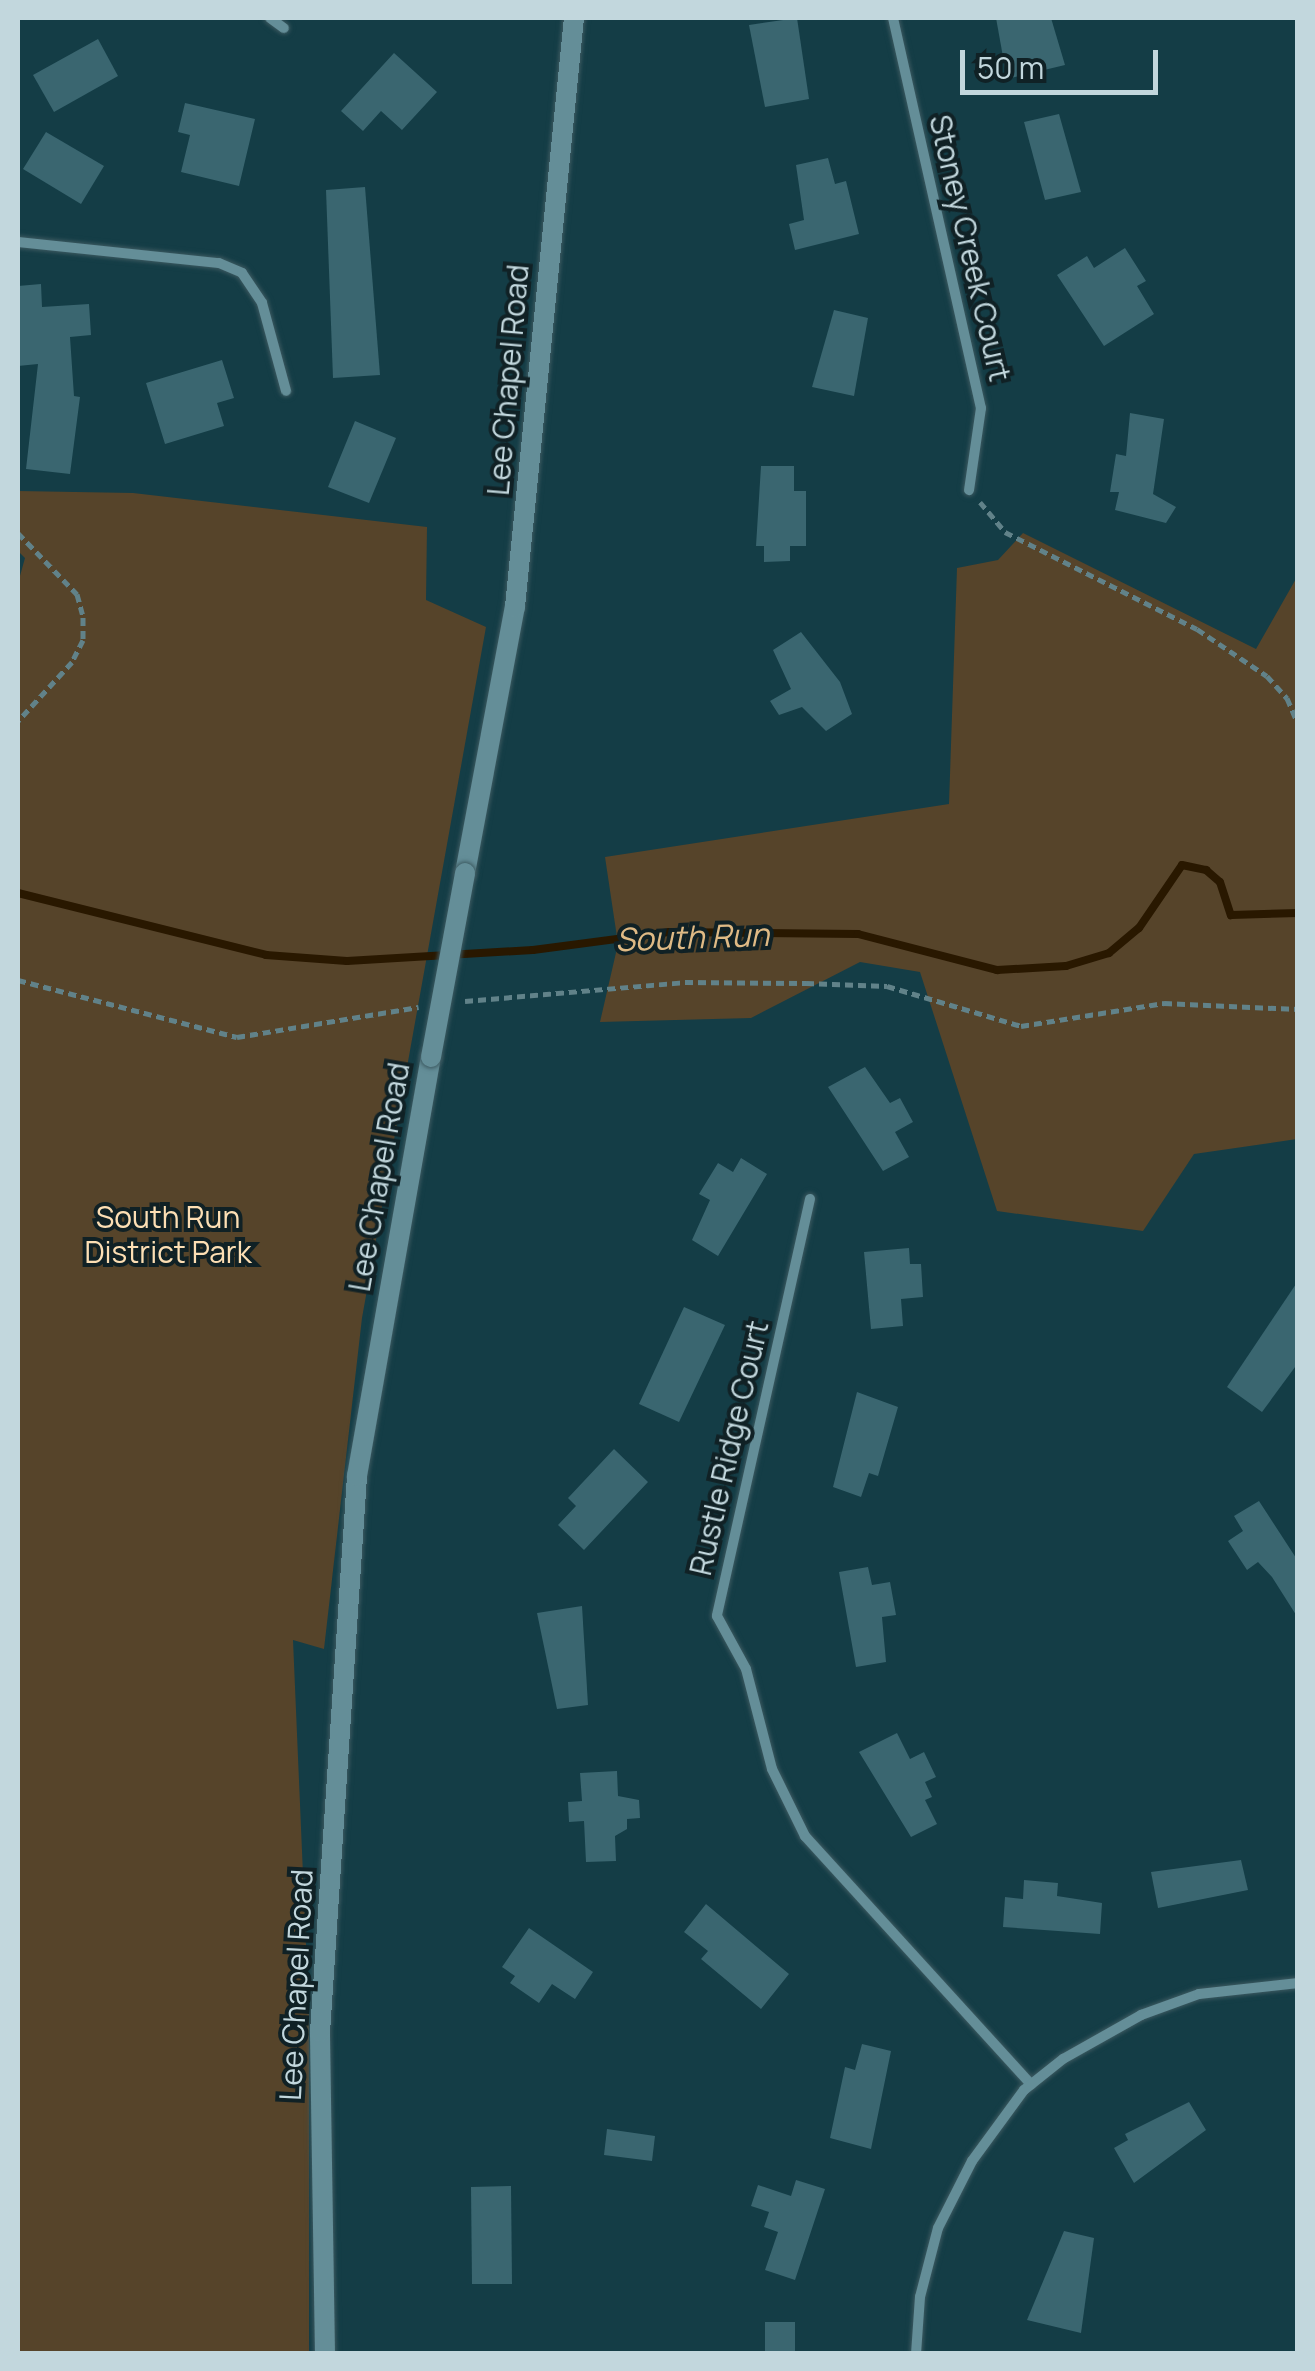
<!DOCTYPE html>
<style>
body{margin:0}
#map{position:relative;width:1315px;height:2371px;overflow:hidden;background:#143d46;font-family:Manrope,sans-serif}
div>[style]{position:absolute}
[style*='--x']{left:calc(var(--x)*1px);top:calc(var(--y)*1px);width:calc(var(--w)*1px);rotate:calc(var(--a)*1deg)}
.green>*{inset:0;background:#56442a}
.stream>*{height:8px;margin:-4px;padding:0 4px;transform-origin:4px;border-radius:4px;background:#291800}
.building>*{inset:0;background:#3a6670}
.path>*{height:5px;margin-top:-2.5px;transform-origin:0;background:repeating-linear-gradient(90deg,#618289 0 8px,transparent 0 13px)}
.roads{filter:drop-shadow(0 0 2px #3c5960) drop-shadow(0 0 2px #3c5960)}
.minor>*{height:10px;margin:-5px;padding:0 5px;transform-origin:5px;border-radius:5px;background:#648e98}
.secondary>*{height:20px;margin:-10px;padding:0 10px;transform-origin:10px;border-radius:10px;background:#648e98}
.bridges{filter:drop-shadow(0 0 2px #3c5960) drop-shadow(0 0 2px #3c5960)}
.secondary-bridge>*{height:20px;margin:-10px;padding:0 10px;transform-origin:10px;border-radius:10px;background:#648e98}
span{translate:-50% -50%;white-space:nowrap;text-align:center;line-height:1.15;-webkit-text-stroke:8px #102125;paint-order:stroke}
.street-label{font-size:30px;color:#c2d7dd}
.park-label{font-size:30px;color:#fddfb4}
.water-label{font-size:32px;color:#dfba85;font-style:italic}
.frame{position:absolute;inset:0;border:20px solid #c2d7dd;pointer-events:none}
.scale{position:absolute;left:960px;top:50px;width:198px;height:45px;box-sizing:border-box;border:5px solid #c2d7dd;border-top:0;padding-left:12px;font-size:30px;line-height:35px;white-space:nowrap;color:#c2d7dd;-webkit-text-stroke:8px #102125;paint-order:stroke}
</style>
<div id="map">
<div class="green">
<div style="clip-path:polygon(18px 491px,133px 493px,427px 527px,426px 600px,486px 627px,362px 1318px,324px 1649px,293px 1640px,309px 2015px,309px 2353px,18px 2353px,18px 583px,25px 558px,18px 551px)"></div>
<div style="clip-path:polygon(1023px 533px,1256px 649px,1297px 577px,1297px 1139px,1194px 1154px,1143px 1231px,997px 1211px,920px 972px,860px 962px,751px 1018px,600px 1022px,618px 944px,605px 857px,949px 804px,957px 568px,998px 560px)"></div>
</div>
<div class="stream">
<div style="--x:18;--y:893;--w:256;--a:14"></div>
<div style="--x:266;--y:955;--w:81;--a:4.2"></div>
<div style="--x:347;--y:961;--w:186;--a:-3.4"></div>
<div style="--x:533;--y:950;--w:137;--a:-7.5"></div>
<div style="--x:669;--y:932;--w:189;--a:0.6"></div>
<div style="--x:858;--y:934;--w:144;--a:14.5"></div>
<div style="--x:997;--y:970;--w:69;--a:-3.3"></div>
<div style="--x:1066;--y:966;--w:45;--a:-16.8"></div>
<div style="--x:1109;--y:953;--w:39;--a:-40"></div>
<div style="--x:1139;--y:928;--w:76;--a:-55.7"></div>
<div style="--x:1182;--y:865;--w:25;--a:12"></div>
<div style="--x:1206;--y:870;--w:18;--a:41"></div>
<div style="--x:1220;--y:882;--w:35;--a:72"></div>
<div style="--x:1231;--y:915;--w:67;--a:-1.7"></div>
</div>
<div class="building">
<div style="clip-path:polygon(797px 18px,809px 99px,765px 107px,749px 25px)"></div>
<div style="clip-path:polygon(996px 18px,1051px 18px,1065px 65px,1007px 79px)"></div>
<div style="clip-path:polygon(98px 39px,118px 76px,54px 112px,33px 75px)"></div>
<div style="clip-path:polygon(394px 53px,437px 92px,402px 130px,381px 111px,363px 131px,341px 111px)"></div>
<div style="clip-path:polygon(185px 103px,255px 119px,239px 186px,181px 172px,190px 135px,178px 132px)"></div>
<div style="clip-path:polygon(1059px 114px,1081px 192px,1045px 200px,1024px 122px)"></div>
<div style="clip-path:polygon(46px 132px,104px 166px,81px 204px,23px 169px)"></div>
<div style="clip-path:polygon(828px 158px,835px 184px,846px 181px,859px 234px,795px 250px,789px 224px,804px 220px,796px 165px)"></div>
<div style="clip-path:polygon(365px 187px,380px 375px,333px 378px,326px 190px)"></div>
<div style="clip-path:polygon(1125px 248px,1146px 281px,1137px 286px,1154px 314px,1104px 346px,1057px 275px,1087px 256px,1094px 268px)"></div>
<div style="clip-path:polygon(41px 284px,42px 307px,89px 304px,91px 335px,70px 337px,74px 396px,80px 397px,70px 474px,26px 469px,38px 364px,18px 366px,18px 286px)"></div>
<div style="clip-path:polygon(834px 310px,868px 318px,854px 396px,812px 387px)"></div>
<div style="clip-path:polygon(222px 360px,234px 398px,217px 403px,224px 426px,165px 444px,146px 383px)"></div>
<div style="clip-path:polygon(1130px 413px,1164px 419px,1153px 494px,1176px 507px,1166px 523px,1115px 510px,1119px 492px,1110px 492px,1116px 454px,1126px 456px)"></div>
<div style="clip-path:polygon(355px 421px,396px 438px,369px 503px,328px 487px)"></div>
<div style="clip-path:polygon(761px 466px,794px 466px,794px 491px,806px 491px,806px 546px,790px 546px,790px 561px,764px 562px,764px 546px,756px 546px)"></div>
<div style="clip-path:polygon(801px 632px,840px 682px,852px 714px,826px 731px,802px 707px,779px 715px,770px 701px,791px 689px,773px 650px)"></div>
<div style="clip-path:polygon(865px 1067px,890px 1103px,900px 1098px,913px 1122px,895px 1132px,909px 1157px,883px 1171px,828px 1087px)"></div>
<div style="clip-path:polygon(741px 1158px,767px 1174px,718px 1256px,692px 1240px,710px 1200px,699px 1194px,718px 1163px,733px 1172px)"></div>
<div style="clip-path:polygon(909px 1248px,910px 1264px,921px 1264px,923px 1297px,901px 1299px,903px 1326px,871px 1329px,864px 1252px)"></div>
<div style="clip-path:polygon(1298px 1281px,1298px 1363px,1262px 1412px,1227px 1387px)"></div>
<div style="clip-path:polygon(684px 1307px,725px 1325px,679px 1422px,639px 1404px)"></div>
<div style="clip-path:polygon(857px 1392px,898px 1407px,878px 1476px,869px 1473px,861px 1497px,833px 1487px)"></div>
<div style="clip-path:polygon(614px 1449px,648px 1482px,584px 1550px,558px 1525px,576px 1506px,568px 1498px)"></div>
<div style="clip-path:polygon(1259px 1501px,1298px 1561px,1298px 1618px,1272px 1577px,1258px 1562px,1247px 1570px,1228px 1541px,1243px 1531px,1234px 1516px)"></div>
<div style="clip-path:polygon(868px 1567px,872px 1585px,890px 1582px,896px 1615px,882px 1617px,886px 1662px,856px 1667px,839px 1572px)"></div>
<div style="clip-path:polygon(582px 1606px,588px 1705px,557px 1709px,537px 1613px)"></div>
<div style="clip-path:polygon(897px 1733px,910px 1759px,924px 1752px,936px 1777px,925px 1782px,932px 1797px,925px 1800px,937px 1824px,911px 1837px,859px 1752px)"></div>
<div style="clip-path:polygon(617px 1771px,618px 1796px,639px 1800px,640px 1818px,627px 1819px,627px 1829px,615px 1836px,616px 1861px,586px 1862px,584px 1821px,569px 1822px,568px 1802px,582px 1801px,580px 1773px)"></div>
<div style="clip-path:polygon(1241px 1860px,1248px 1890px,1158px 1908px,1151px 1872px)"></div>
<div style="clip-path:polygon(1024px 1880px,1058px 1883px,1057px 1896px,1102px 1903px,1100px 1934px,1003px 1927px,1005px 1897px,1023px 1899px)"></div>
<div style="clip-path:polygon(706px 1904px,789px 1974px,761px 2009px,701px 1959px,708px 1951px,684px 1932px)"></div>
<div style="clip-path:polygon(529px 1928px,593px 1972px,575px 1999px,552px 1984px,539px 2003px,510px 1983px,515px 1976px,502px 1967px)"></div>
<div style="clip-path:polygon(862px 2044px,891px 2051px,871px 2149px,830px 2138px,845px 2067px,855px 2070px)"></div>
<div style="clip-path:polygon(1189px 2102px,1206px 2130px,1134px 2183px,1114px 2148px,1128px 2140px,1125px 2134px)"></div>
<div style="clip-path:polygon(607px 2129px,655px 2136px,652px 2161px,604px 2155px)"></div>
<div style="clip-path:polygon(796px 2180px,825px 2189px,795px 2280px,765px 2270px,778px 2232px,764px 2227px,769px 2212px,751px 2206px,758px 2185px,791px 2196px)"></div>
<div style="clip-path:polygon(511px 2186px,512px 2284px,472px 2284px,471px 2187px)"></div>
<div style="clip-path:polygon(1064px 2231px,1094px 2238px,1081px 2333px,1027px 2320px)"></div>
<div style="clip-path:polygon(765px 2322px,795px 2322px,795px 2354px,765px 2354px)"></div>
</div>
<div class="path">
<div style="--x:980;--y:502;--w:39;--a:50"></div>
<div style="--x:1005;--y:532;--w:215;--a:26.8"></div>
<div style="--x:1197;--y:629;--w:84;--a:33.9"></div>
<div style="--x:1267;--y:676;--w:30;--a:48"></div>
<div style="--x:1287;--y:698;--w:28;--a:67"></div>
<div style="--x:18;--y:533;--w:85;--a:46"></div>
<div style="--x:77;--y:594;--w:24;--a:75"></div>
<div style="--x:83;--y:617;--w:23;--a:90"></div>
<div style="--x:83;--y:640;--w:25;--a:117"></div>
<div style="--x:72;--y:662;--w:80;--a:132.5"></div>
<div style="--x:18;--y:980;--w:226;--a:14.6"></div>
<div style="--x:237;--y:1037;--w:184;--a:-9.4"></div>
<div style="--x:465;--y:1001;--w:221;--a:-4.9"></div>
<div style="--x:685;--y:982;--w:121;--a:0.5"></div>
<div style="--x:806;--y:983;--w:81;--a:2.1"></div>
<div style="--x:887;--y:986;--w:140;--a:16.6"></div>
<div style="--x:1021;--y:1026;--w:145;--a:-9.1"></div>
<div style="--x:1164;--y:1003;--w:134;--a:2.6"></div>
</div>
<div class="roads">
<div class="minor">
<div style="--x:270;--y:18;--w:17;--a:36"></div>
<div style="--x:893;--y:18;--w:400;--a:77.3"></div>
<div style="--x:981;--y:408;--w:83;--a:98.3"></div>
<div style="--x:18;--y:242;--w:202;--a:6"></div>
<div style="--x:219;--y:263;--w:25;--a:23"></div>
<div style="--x:242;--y:273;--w:36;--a:56"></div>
<div style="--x:262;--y:303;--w:91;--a:74.7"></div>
<div style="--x:810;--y:1199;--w:427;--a:102.6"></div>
<div style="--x:717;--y:1616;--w:60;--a:61.3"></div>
<div style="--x:746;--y:1669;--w:103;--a:75.4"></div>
<div style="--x:772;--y:1769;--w:75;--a:63.8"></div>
<div style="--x:805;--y:1836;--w:336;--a:47.7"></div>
<div style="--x:916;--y:2354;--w:57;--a:-86"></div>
<div style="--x:920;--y:2297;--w:71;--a:-75.4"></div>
<div style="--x:938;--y:2228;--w:75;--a:-63.1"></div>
<div style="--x:972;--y:2161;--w:88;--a:-53.8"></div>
<div style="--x:1024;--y:2090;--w:50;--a:-38.5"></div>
<div style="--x:1063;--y:2059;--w:90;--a:-29.4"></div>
<div style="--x:1141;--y:2015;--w:62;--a:-19.9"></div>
<div style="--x:1199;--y:1994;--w:100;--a:-6.3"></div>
</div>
<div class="secondary">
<div style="--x:465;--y:873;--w:271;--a:-79.4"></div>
<div style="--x:515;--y:607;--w:592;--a:-84.28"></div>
<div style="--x:325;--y:2354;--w:322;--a:-90.9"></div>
<div style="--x:320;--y:2032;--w:557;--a:-86.19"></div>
<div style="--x:357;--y:1476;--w:425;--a:-80"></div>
</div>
</div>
<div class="bridges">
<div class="secondary-bridge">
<div style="--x:431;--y:1057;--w:187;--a:-79.5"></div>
</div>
</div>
<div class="street-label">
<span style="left:970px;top:248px;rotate:77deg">Stoney Creek Court</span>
<span style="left:508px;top:380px;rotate:-85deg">Lee Chapel Road</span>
<span style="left:379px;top:1177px;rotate:-80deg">Lee Chapel Road</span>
<span style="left:729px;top:1448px;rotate:-77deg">Rustle Ridge Court</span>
<span style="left:296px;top:1985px;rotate:-87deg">Lee Chapel Road</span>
</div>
<div class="park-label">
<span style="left:168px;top:1234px">South Run<br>District Park</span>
</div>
<div class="water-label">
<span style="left:692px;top:937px;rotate:-2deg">South Run</span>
</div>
<div class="frame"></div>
<div class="scale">50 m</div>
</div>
